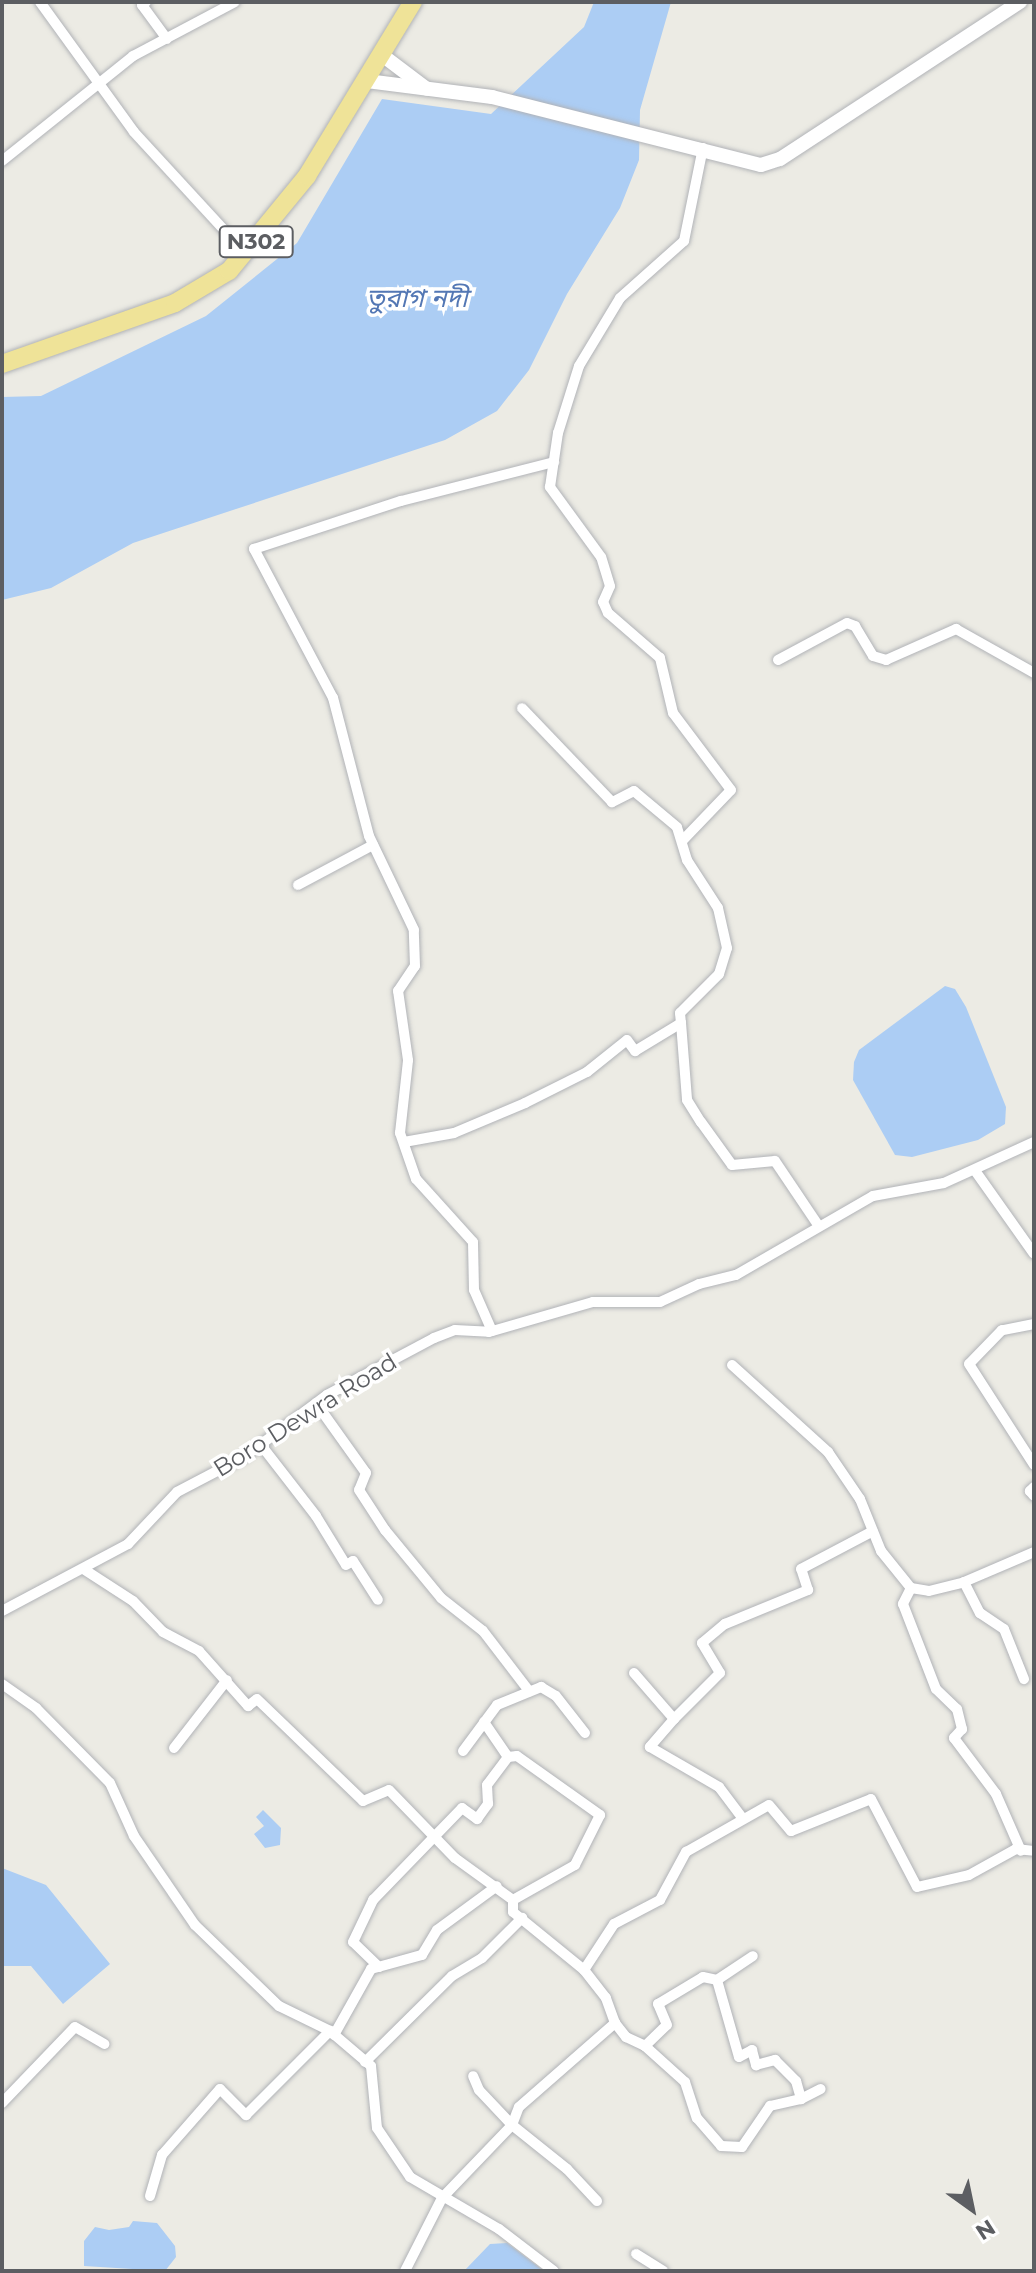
<!DOCTYPE html>
<meta charset="utf-8">
<style>
body{margin:0}
#map{position:relative;width:1036px;height:2273px;overflow:hidden;background:#ecebe4;font-family:Montserrat,"Noto Sans Bengali",sans-serif}
div>[style]{position:absolute}
[style*='--x']{left:calc(var(--x)*1px);top:calc(var(--y)*1px);width:calc(var(--w)*1px);rotate:calc(var(--a)*1deg)}
.water>*{inset:0;background:#accdf4}
.roads{filter:drop-shadow(0 0 2px #b1b3b7) drop-shadow(0 0 2px #b1b3b7)}
.street>*{height:10px;margin:-5px;padding:0 5px;transform-origin:5px;border-radius:5px;background:#fff}
.secondary>*{height:14px;margin:-7px;padding:0 7px;transform-origin:7px;border-radius:7px;background:#fff}
.highway>*{height:18px;margin:-9px;padding:0 9px;transform-origin:9px;border-radius:9px;background:#efe398}
span{translate:-50% -50%;white-space:nowrap;text-align:center;line-height:1.15;-webkit-text-stroke:7px #fff;paint-order:stroke}
.shield-label span{padding:2px 6px;background:#fff;border:2px solid;border-radius:6px;-webkit-text-stroke-width:0}
.shield-label{font-size:22px;color:#5c5e62;font-weight:700}
.street-label{font-size:24px;color:#5c5e62}
.water-label{font-size:26px;color:#5377b4;font-style:italic}
.frame{position:absolute;inset:0;border:4px solid #5c5e62;pointer-events:none}
.north{position:absolute;left:932px;top:2169px;width:80px;height:80px;-webkit-text-stroke:6px #fff;paint-order:stroke;rotate:147deg;font-size:22px;font-weight:700;line-height:32px;text-align:center;color:#5c5e62}
.north::after{content:'';display:block;margin:auto;width:28px;height:36px;background:#5c5e62;clip-path:polygon(50% 0,100% 100%,50% 72%,0 100%)}
</style>
<div id="map">
<div class="water">
<div style="clip-path:polygon(594px 2px,671px 2px,640px 110px,639px 160px,620px 208px,567px 294px,529px 370px,497px 411px,445px 440px,133px 543px,51px 588px,2px 600px,2px 397px,41px 396px,206px 316px,297px 243px,382px 99px,491px 114px,584px 27px)"></div>
<div style="clip-path:polygon(945px 986px,955px 989px,966px 1007px,1006px 1107px,1005px 1124px,978px 1140px,912px 1157px,895px 1155px,853px 1080px,854px 1062px,859px 1050px)"></div>
<div style="clip-path:polygon(263px 1810px,281px 1828px,280px 1845px,265px 1848px,254px 1834px,264px 1826px,256px 1817px)"></div>
<div style="clip-path:polygon(2px 1868px,46px 1885px,110px 1964px,63px 2004px,31px 1966px,2px 1966px)"></div>
<div style="clip-path:polygon(133px 2221px,157px 2223px,175px 2246px,176px 2257px,165px 2271px,84px 2266px,84px 2241px,95px 2227px,109px 2230px,129px 2227px)"></div>
<div style="clip-path:polygon(507px 2243px,544px 2271px,464px 2271px,490px 2244px)"></div>
</div>
<div class="roads">
<div class="street">
<div style="--x:40;--y:2;--w:160;--a:54.1"></div>
<div style="--x:134;--y:132;--w:166;--a:47.4"></div>
<div style="--x:146;--y:2;--w:5;--a:143"></div>
<div style="--x:142;--y:5;--w:42;--a:53.7"></div>
<div style="--x:2;--y:161;--w:168;--a:-38.7"></div>
<div style="--x:133;--y:56;--w:115;--a:-27.9"></div>
<div style="--x:778;--y:660;--w:78;--a:-28.2"></div>
<div style="--x:847;--y:623;--w:9;--a:21"></div>
<div style="--x:855;--y:626;--w:35;--a:59"></div>
<div style="--x:873;--y:656;--w:14;--a:17"></div>
<div style="--x:886;--y:660;--w:77;--a:-23.9"></div>
<div style="--x:956;--y:629;--w:90;--a:29.4"></div>
<div style="--x:683;--y:840;--w:69;--a:-46.2"></div>
<div style="--x:731;--y:790;--w:96;--a:-127"></div>
<div style="--x:673;--y:713;--w:57;--a:-103.3"></div>
<div style="--x:660;--y:658;--w:69;--a:-139.1"></div>
<div style="--x:608;--y:613;--w:12;--a:-114"></div>
<div style="--x:603;--y:602;--w:17;--a:-66"></div>
<div style="--x:610;--y:586;--w:30;--a:-107"></div>
<div style="--x:601;--y:557;--w:87;--a:-126.1"></div>
<div style="--x:550;--y:487;--w:55;--a:-81.6"></div>
<div style="--x:558;--y:433;--w:70;--a:-72.6"></div>
<div style="--x:579;--y:366;--w:79;--a:-58.9"></div>
<div style="--x:620;--y:298;--w:86;--a:-41.7"></div>
<div style="--x:684;--y:241;--w:95;--a:-78.5"></div>
<div style="--x:298;--y:885;--w:85;--a:-28.1"></div>
<div style="--x:681;--y:1023;--w:77;--a:85.5"></div>
<div style="--x:687;--y:1100;--w:26;--a:58"></div>
<div style="--x:701;--y:1122;--w:53;--a:54.2"></div>
<div style="--x:732;--y:1165;--w:43;--a:-5.3"></div>
<div style="--x:775;--y:1161;--w:77;--a:56.1"></div>
<div style="--x:404;--y:1142;--w:51;--a:-10.2"></div>
<div style="--x:454;--y:1133;--w:77;--a:-22.9"></div>
<div style="--x:525;--y:1103;--w:69;--a:-26.6"></div>
<div style="--x:587;--y:1072;--w:51;--a:-38.7"></div>
<div style="--x:627;--y:1040;--w:14;--a:54"></div>
<div style="--x:635;--y:1051;--w:54;--a:-31.3"></div>
<div style="--x:681;--y:1023;--w:10;--a:-96"></div>
<div style="--x:680;--y:1013;--w:55;--a:-45"></div>
<div style="--x:719;--y:974;--w:27;--a:-73"></div>
<div style="--x:727;--y:948;--w:41;--a:-102.7"></div>
<div style="--x:718;--y:908;--w:57;--a:-122.9"></div>
<div style="--x:687;--y:860;--w:34;--a:-107"></div>
<div style="--x:677;--y:827;--w:56;--a:-140.1"></div>
<div style="--x:634;--y:791;--w:25;--a:153"></div>
<div style="--x:612;--y:802;--w:130;--a:-133.8"></div>
<div style="--x:976;--y:1172;--w:100;--a:54.7"></div>
<div style="--x:1034;--y:1324;--w:33;--a:169"></div>
<div style="--x:1002;--y:1330;--w:47;--a:134.1"></div>
<div style="--x:969;--y:1364;--w:120;--a:57.2"></div>
<div style="--x:492;--y:1331;--w:45;--a:-113.7"></div>
<div style="--x:474;--y:1290;--w:48;--a:-91.2"></div>
<div style="--x:473;--y:1242;--w:85;--a:-132.1"></div>
<div style="--x:416;--y:1179;--w:49;--a:-109.2"></div>
<div style="--x:400;--y:1133;--w:73;--a:-83.7"></div>
<div style="--x:408;--y:1060;--w:70;--a:-98.2"></div>
<div style="--x:398;--y:991;--w:30;--a:-56"></div>
<div style="--x:415;--y:966;--w:36;--a:-92"></div>
<div style="--x:414;--y:930;--w:104;--a:-115.6"></div>
<div style="--x:369;--y:836;--w:143;--a:-104.6"></div>
<div style="--x:333;--y:698;--w:169;--a:-117.9"></div>
<div style="--x:254;--y:549;--w:155;--a:-18.1"></div>
<div style="--x:401;--y:501;--w:158;--a:-14.3"></div>
<div style="--x:732;--y:1365;--w:130;--a:42.2"></div>
<div style="--x:828;--y:1452;--w:57;--a:55.8"></div>
<div style="--x:860;--y:1499;--w:56;--a:68"></div>
<div style="--x:881;--y:1551;--w:48;--a:51"></div>
<div style="--x:911;--y:1588;--w:18;--a:9"></div>
<div style="--x:929;--y:1591;--w:36;--a:-14"></div>
<div style="--x:964;--y:1582;--w:76;--a:-23.2"></div>
<div style="--x:316;--y:1403;--w:86;--a:54.5"></div>
<div style="--x:366;--y:1473;--w:18;--a:112"></div>
<div style="--x:359;--y:1490;--w:48;--a:57"></div>
<div style="--x:385;--y:1530;--w:88;--a:50.5"></div>
<div style="--x:441;--y:1598;--w:53;--a:38.2"></div>
<div style="--x:483;--y:1631;--w:76;--a:52.5"></div>
<div style="--x:261;--y:1445;--w:90;--a:52.2"></div>
<div style="--x:316;--y:1516;--w:57;--a:58.5"></div>
<div style="--x:346;--y:1565;--w:8;--a:-30"></div>
<div style="--x:353;--y:1561;--w:46;--a:57.3"></div>
<div style="--x:1034;--y:1487;--w:6;--a:135"></div>
<div style="--x:1030;--y:1491;--w:6;--a:51"></div>
<div style="--x:85;--y:1570;--w:57;--a:32.9"></div>
<div style="--x:133;--y:1601;--w:43;--a:45.9"></div>
<div style="--x:163;--y:1632;--w:41;--a:27.8"></div>
<div style="--x:199;--y:1651;--w:74;--a:48.3"></div>
<div style="--x:248;--y:1706;--w:11;--a:-38"></div>
<div style="--x:257;--y:1699;--w:147;--a:43.9"></div>
<div style="--x:363;--y:1801;--w:28;--a:-23"></div>
<div style="--x:389;--y:1790;--w:95;--a:45.9"></div>
<div style="--x:455;--y:1858;--w:72;--a:35.9"></div>
<div style="--x:964;--y:1582;--w:35;--a:63"></div>
<div style="--x:980;--y:1613;--w:29;--a:34"></div>
<div style="--x:1004;--y:1629;--w:54;--a:68.2"></div>
<div style="--x:911;--y:1588;--w:18;--a:117"></div>
<div style="--x:903;--y:1604;--w:91;--a:68.8"></div>
<div style="--x:936;--y:1689;--w:29;--a:44"></div>
<div style="--x:957;--y:1709;--w:21;--a:76"></div>
<div style="--x:962;--y:1729;--w:12;--a:132"></div>
<div style="--x:954;--y:1738;--w:70;--a:53.1"></div>
<div style="--x:996;--y:1794;--w:62;--a:66.3"></div>
<div style="--x:2;--y:1611;--w:143;--a:-28"></div>
<div style="--x:128;--y:1544;--w:71;--a:-46.7"></div>
<div style="--x:177;--y:1492;--w:76;--a:-27.6"></div>
<div style="--x:244;--y:1457;--w:104;--a:-36.8"></div>
<div style="--x:327;--y:1395;--w:121;--a:-28"></div>
<div style="--x:434;--y:1338;--w:22;--a:-21"></div>
<div style="--x:455;--y:1330;--w:34;--a:3"></div>
<div style="--x:489;--y:1332;--w:108;--a:-16.1"></div>
<div style="--x:593;--y:1302;--w:67;--a:0"></div>
<div style="--x:660;--y:1302;--w:43;--a:-24.8"></div>
<div style="--x:699;--y:1284;--w:38;--a:-14"></div>
<div style="--x:736;--y:1275;--w:158;--a:-30"></div>
<div style="--x:873;--y:1196;--w:72;--a:-10.4"></div>
<div style="--x:944;--y:1183;--w:99;--a:-24.5"></div>
<div style="--x:634;--y:1673;--w:61;--a:49"></div>
<div style="--x:674;--y:1719;--w:37;--a:131"></div>
<div style="--x:650;--y:1747;--w:80;--a:30.1"></div>
<div style="--x:719;--y:1787;--w:36;--a:53"></div>
<div style="--x:2;--y:1684;--w:42;--a:35.2"></div>
<div style="--x:36;--y:1708;--w:105;--a:45.4"></div>
<div style="--x:110;--y:1783;--w:58;--a:65.6"></div>
<div style="--x:134;--y:1836;--w:108;--a:55.6"></div>
<div style="--x:195;--y:1925;--w:117;--a:44"></div>
<div style="--x:279;--y:2006;--w:57;--a:26.1"></div>
<div style="--x:330;--y:2031;--w:54;--a:40.5"></div>
<div style="--x:371;--y:2066;--w:62;--a:84.5"></div>
<div style="--x:377;--y:2128;--w:59;--a:56"></div>
<div style="--x:410;--y:2177;--w:103;--a:30.3"></div>
<div style="--x:499;--y:2229;--w:69;--a:37.4"></div>
<div style="--x:674;--y:1719;--w:65;--a:-45"></div>
<div style="--x:720;--y:1673;--w:35;--a:-121"></div>
<div style="--x:702;--y:1643;--w:30;--a:-40"></div>
<div style="--x:725;--y:1624;--w:90;--a:-22.3"></div>
<div style="--x:808;--y:1590;--w:22;--a:-108"></div>
<div style="--x:801;--y:1569;--w:81;--a:-27.8"></div>
<div style="--x:484;--y:1722;--w:42;--a:55.6"></div>
<div style="--x:508;--y:1757;--w:9;--a:-6"></div>
<div style="--x:517;--y:1756;--w:102;--a:35.4"></div>
<div style="--x:600;--y:1815;--w:56;--a:116.6"></div>
<div style="--x:575;--y:1865;--w:71;--a:150.6"></div>
<div style="--x:513;--y:1900;--w:12;--a:90"></div>
<div style="--x:513;--y:1912;--w:92;--a:39.2"></div>
<div style="--x:174;--y:1748;--w:86;--a:-52.1"></div>
<div style="--x:463;--y:1751;--w:57;--a:-53.5"></div>
<div style="--x:497;--y:1705;--w:48;--a:-22.2"></div>
<div style="--x:541;--y:1687;--w:17;--a:31"></div>
<div style="--x:556;--y:1696;--w:47;--a:51.9"></div>
<div style="--x:379;--y:1967;--w:36;--a:-136"></div>
<div style="--x:353;--y:1942;--w:47;--a:-64.5"></div>
<div style="--x:373;--y:1900;--w:128;--a:-45.9"></div>
<div style="--x:462;--y:1808;--w:19;--a:36"></div>
<div style="--x:477;--y:1819;--w:19;--a:-54"></div>
<div style="--x:488;--y:1804;--w:19;--a:-93"></div>
<div style="--x:487;--y:1785;--w:35;--a:-53"></div>
<div style="--x:717;--y:1980;--w:43;--a:-33.7"></div>
<div style="--x:615;--y:2023;--w:18;--a:52"></div>
<div style="--x:626;--y:2037;--w:21;--a:25"></div>
<div style="--x:645;--y:2046;--w:30;--a:-44"></div>
<div style="--x:667;--y:2025;--w:23;--a:-113"></div>
<div style="--x:658;--y:2004;--w:52;--a:-31"></div>
<div style="--x:703;--y:1977;--w:14;--a:12"></div>
<div style="--x:717;--y:1980;--w:80;--a:74.1"></div>
<div style="--x:739;--y:2057;--w:15;--a:-28"></div>
<div style="--x:752;--y:2050;--w:16;--a:75"></div>
<div style="--x:756;--y:2065;--w:20;--a:-15"></div>
<div style="--x:775;--y:2060;--w:30;--a:45"></div>
<div style="--x:796;--y:2081;--w:19;--a:74"></div>
<div style="--x:801;--y:2099;--w:22;--a:-27"></div>
<div style="--x:334;--y:2035;--w:76;--a:-60.7"></div>
<div style="--x:371;--y:1969;--w:53;--a:-15.4"></div>
<div style="--x:422;--y:1955;--w:29;--a:-59"></div>
<div style="--x:437;--y:1930;--w:74;--a:-36.3"></div>
<div style="--x:645;--y:2046;--w:54;--a:42"></div>
<div style="--x:685;--y:2082;--w:38;--a:72"></div>
<div style="--x:697;--y:2118;--w:37;--a:49"></div>
<div style="--x:721;--y:2146;--w:21;--a:3"></div>
<div style="--x:742;--y:2147;--w:50;--a:-55.7"></div>
<div style="--x:770;--y:2106;--w:32;--a:-13"></div>
<div style="--x:365;--y:2062;--w:122;--a:-44.7"></div>
<div style="--x:452;--y:1976;--w:35;--a:-31"></div>
<div style="--x:482;--y:1958;--w:57;--a:-45"></div>
<div style="--x:2;--y:2103;--w:105;--a:-46.2"></div>
<div style="--x:75;--y:2027;--w:34;--a:30"></div>
<div style="--x:150;--y:2196;--w:43;--a:-73.7"></div>
<div style="--x:162;--y:2155;--w:88;--a:-48.7"></div>
<div style="--x:220;--y:2089;--w:37;--a:45"></div>
<div style="--x:246;--y:2115;--w:119;--a:-45"></div>
<div style="--x:597;--y:2201;--w:44;--a:-133.2"></div>
<div style="--x:567;--y:2169;--w:70;--a:-141.3"></div>
<div style="--x:512;--y:2125;--w:19;--a:-69"></div>
<div style="--x:519;--y:2107;--w:128;--a:-41.2"></div>
<div style="--x:615;--y:2023;--w:27;--a:-110"></div>
<div style="--x:606;--y:1998;--w:36;--a:-128"></div>
<div style="--x:584;--y:1970;--w:55;--a:-56.9"></div>
<div style="--x:614;--y:1924;--w:52;--a:-27.6"></div>
<div style="--x:660;--y:1900;--w:55;--a:-61.6"></div>
<div style="--x:686;--y:1852;--w:95;--a:-29.5"></div>
<div style="--x:769;--y:1805;--w:34;--a:50"></div>
<div style="--x:791;--y:1831;--w:86;--a:-21.8"></div>
<div style="--x:871;--y:1799;--w:99;--a:62.4"></div>
<div style="--x:917;--y:1887;--w:53;--a:-13"></div>
<div style="--x:969;--y:1875;--w:54;--a:-29"></div>
<div style="--x:1016;--y:1849;--w:18;--a:6"></div>
<div style="--x:636;--y:2254;--w:32;--a:32"></div>
<div style="--x:405;--y:2271;--w:82;--a:-63.1"></div>
<div style="--x:442;--y:2198;--w:101;--a:-46.2"></div>
<div style="--x:512;--y:2125;--w:48;--a:-133.3"></div>
<div style="--x:479;--y:2090;--w:15;--a:-113"></div>
</div>
<div class="secondary">
<div style="--x:382;--y:55;--w:56;--a:37.1"></div>
<div style="--x:367;--y:81;--w:126;--a:7.3"></div>
<div style="--x:492;--y:97;--w:277;--a:14.2"></div>
<div style="--x:761;--y:165;--w:20;--a:-18"></div>
<div style="--x:780;--y:159;--w:287;--a:-33.2"></div>
</div>
<div class="highway">
<div style="--x:2;--y:364;--w:183;--a:-19.4"></div>
<div style="--x:175;--y:303;--w:63;--a:-30.7"></div>
<div style="--x:229;--y:271;--w:123;--a:-50.6"></div>
<div style="--x:307;--y:176;--w:204;--a:-58.7"></div>
</div>
</div>
<div class="shield-label">
<span style="left:256px;top:242px">N302</span>
</div>
<div class="street-label">
<span style="left:305px;top:1415px;rotate:-32deg">Boro Dewra Road</span>
</div>
<div class="water-label">
<span style="left:417px;top:299px">তুরাগ নদী</span>
</div>
<div class="frame"></div>
<div class="north">N</div>
</div>
